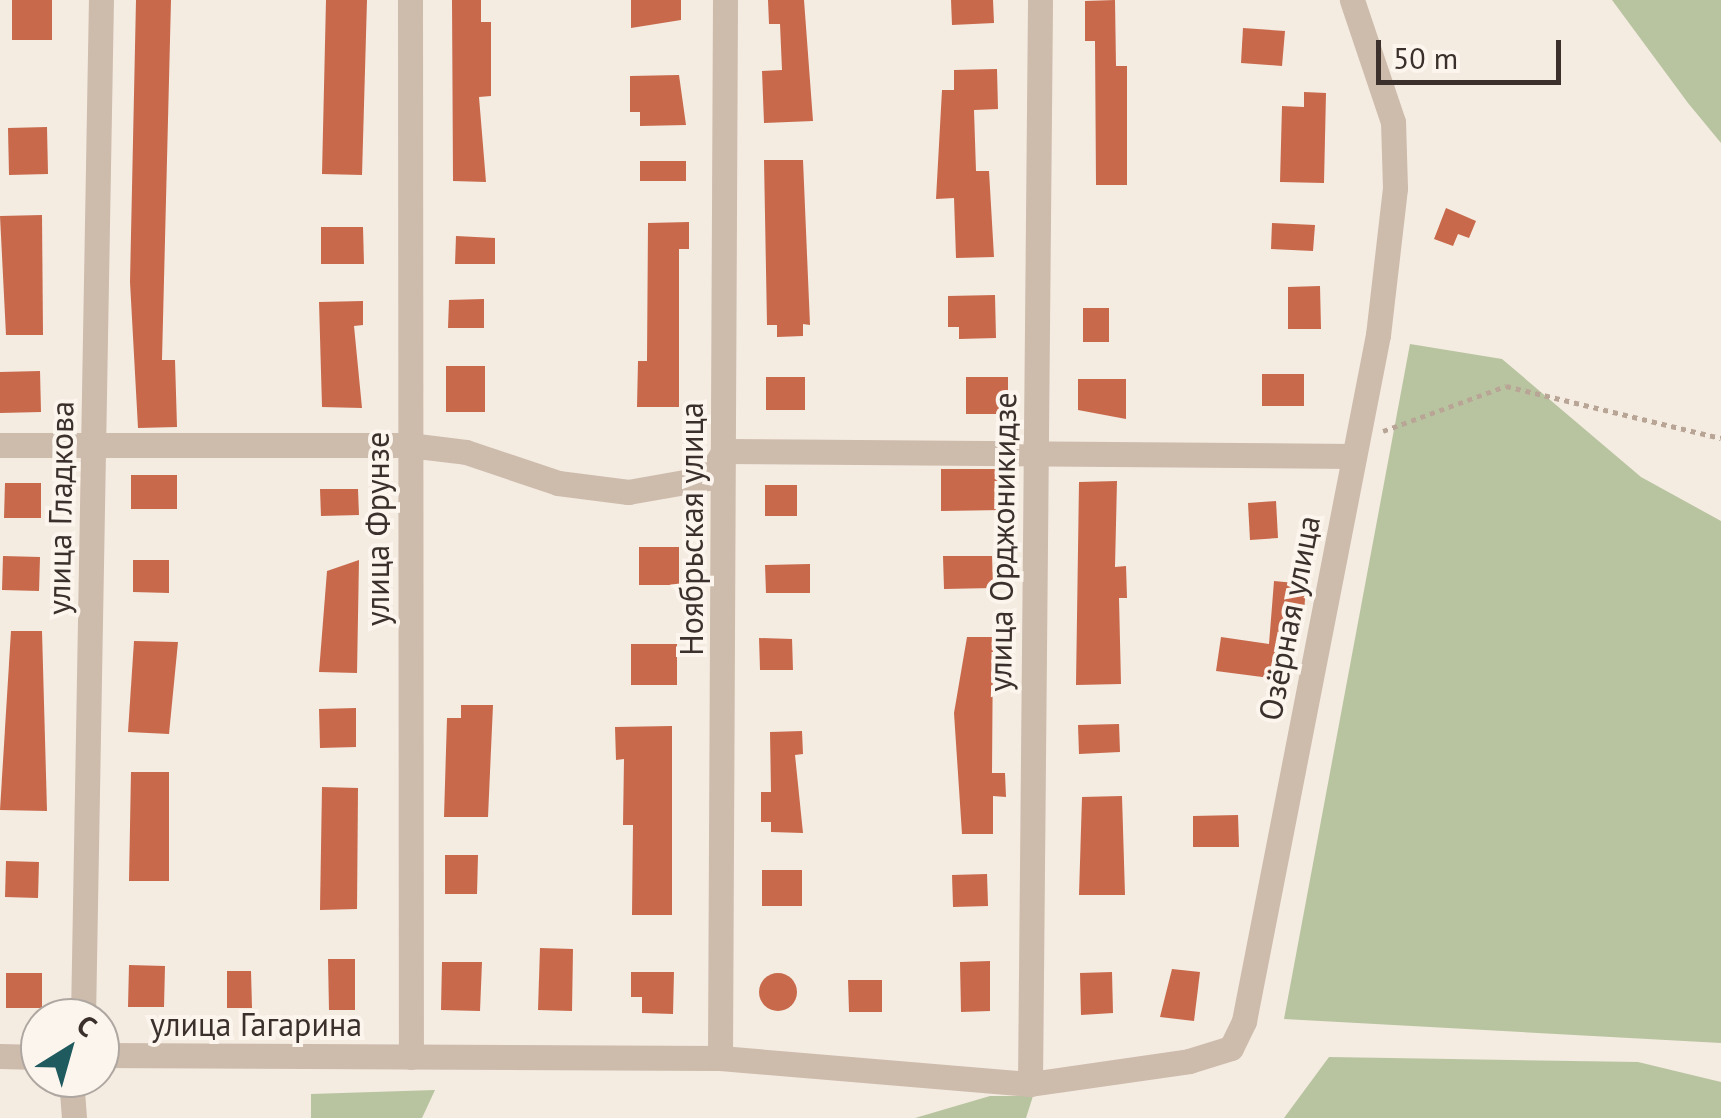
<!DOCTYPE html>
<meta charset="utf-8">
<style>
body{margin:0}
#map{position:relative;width:1721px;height:1118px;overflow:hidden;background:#f4ebe1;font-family:"PT Sans",sans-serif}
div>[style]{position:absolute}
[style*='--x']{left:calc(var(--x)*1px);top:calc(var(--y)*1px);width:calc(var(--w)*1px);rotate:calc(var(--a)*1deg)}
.green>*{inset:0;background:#b8c4a0}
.building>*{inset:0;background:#c8694b}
.round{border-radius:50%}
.path>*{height:5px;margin-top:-2.5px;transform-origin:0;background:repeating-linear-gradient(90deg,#b9a596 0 5px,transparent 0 10px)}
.minor>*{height:25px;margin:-12.5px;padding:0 12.5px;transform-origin:12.5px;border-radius:12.5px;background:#cdbbac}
span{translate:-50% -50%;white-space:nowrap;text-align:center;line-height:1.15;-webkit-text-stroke:8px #fbf5ee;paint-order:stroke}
.street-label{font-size:32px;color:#3b302b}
.north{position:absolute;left:20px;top:998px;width:100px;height:100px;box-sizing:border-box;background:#fbf5ee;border:2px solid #aea6a0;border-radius:50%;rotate:37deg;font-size:28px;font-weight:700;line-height:40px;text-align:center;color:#3b302b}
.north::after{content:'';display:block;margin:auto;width:35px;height:45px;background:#1f5a5e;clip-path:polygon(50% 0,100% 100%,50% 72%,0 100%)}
.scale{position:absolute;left:1376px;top:40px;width:185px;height:45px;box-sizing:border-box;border:5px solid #3b302b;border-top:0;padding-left:12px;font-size:30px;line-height:35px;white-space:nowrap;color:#3b302b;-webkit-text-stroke:8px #fbf5ee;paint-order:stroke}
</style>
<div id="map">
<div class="green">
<div style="clip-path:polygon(1612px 0,1721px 0,1721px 143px,1688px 103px)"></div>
<div style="clip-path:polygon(1410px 344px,1502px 359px,1641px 477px,1721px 521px,1721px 1043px,1284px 1019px)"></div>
<div style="clip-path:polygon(1329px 1057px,1638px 1062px,1721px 1082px,1721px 1118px,1284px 1118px)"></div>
<div style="clip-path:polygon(435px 1090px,422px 1118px,311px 1118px,311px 1094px)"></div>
<div style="clip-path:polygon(990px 1096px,1033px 1096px,1026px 1118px,915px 1118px)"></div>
</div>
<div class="building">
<div style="clip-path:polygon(12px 0,52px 0,52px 40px,12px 40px)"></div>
<div style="clip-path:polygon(136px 0,171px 0,162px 360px,175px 360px,177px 427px,138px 428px,130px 282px)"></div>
<div style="clip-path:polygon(326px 0,367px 0,362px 175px,322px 174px)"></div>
<div style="clip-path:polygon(452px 0,481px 0,481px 22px,491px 22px,491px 96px,479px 97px,486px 182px,453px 181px)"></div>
<div style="clip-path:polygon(631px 0,681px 0,681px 20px,631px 28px)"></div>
<div style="clip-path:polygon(768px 0,804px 0,813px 121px,764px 123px,762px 71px,782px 70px,780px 24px,769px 24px)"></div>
<div style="clip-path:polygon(951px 0,993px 0,994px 23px,952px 25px)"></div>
<div style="clip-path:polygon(1115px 0,1116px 66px,1127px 66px,1127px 185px,1096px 185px,1095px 41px,1085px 41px,1085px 1px)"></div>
<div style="clip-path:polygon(1243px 28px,1285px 31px,1282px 66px,1241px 63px)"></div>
<div style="clip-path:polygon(997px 69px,998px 109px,974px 110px,976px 171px,989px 171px,994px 257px,956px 258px,954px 198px,936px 199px,942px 90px,954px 90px,954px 70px)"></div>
<div style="clip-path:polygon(679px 75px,686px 125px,640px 126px,640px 112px,630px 112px,630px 76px)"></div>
<div style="clip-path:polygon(1304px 92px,1326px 93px,1324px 183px,1280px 182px,1282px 106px,1304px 107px)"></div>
<div style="clip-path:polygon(47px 127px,48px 174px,9px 175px,8px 128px)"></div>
<div style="clip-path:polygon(764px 160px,803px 160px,810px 325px,803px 324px,803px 336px,777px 337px,777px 325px,767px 325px)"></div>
<div style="clip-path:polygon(640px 161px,686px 161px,686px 181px,640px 181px)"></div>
<div style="clip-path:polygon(1446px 208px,1476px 221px,1469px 238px,1458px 234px,1453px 246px,1434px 239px)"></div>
<div style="clip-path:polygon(42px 215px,43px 335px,6px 335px,0 216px)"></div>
<div style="clip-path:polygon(689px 222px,689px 249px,679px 249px,679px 407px,637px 407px,638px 361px,647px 361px,648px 223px)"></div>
<div style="clip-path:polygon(1272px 223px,1315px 225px,1313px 251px,1271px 249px)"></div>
<div style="clip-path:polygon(321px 227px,363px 227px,364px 264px,321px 264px)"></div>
<div style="clip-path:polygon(456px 236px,495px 238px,495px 264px,455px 264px)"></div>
<div style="clip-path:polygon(1320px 286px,1321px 329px,1288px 329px,1288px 287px)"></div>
<div style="clip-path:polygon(995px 295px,996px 338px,959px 339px,959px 327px,948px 327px,948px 296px)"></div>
<div style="clip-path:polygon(484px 299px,484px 328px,448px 328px,449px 300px)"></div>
<div style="clip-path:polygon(363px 301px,363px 325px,354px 326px,362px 408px,322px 407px,319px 302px)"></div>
<div style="clip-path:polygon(1083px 308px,1109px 308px,1109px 342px,1083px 342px)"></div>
<div style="clip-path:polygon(446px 366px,485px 366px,485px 412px,446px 412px)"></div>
<div style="clip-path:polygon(40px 371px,41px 412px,0 413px,0 372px)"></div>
<div style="clip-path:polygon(1262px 374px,1304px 374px,1304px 406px,1262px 406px)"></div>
<div style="clip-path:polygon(766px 377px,805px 377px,805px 410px,766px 410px)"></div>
<div style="clip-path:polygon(966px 377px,1008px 377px,1008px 414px,966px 414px)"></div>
<div style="clip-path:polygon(1078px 379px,1126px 379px,1126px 419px,1078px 410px)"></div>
<div style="clip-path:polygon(941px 469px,1003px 469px,1003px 510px,941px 511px)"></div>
<div style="clip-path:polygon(131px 475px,177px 475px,177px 509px,131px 509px)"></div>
<div style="clip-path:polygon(1117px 481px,1115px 567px,1126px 566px,1127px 598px,1119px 598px,1121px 684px,1076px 685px,1079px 482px)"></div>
<div style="clip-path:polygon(5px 483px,41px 483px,41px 518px,4px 518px)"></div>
<div style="clip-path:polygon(765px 485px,797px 485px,797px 516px,765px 516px)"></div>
<div style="clip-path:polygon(320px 489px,358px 489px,359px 515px,321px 516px)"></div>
<div style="clip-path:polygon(1276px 501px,1278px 538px,1250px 540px,1248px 503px)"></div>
<div style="clip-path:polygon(639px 547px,679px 547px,679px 585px,639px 585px)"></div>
<div style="clip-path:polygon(3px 556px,40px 557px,39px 591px,2px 590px)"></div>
<div style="clip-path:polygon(943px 556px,992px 556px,993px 588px,944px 589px)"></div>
<div style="clip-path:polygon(133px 560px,169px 560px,169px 593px,133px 592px)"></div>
<div style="clip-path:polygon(359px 560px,357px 673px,319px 672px,327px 571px)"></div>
<div style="clip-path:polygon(810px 564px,810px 593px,766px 593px,765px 565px)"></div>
<div style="clip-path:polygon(1274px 581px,1306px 584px,1304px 614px,1294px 613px,1285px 680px,1216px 671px,1221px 637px,1269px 644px)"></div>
<div style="clip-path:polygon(11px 631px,42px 631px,47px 811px,0 810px)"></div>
<div style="clip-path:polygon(967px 637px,993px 637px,992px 773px,1005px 773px,1006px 797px,993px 796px,993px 834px,962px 834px,954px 713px)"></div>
<div style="clip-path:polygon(759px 638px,792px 639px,793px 670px,760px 670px)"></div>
<div style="clip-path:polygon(134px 641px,178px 642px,169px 734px,128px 732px)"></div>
<div style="clip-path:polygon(631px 644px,677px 644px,677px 685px,631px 685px)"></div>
<div style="clip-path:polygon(461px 705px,493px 705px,488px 817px,444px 817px,447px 718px,461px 718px)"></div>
<div style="clip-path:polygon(356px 708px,356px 747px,320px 748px,319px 709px)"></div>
<div style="clip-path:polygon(1119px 724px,1120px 752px,1079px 754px,1078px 725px)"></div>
<div style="clip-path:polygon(672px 726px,672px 915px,632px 915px,633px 825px,623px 825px,624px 759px,616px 760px,615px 727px)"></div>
<div style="clip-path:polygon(802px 731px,803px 754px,795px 755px,803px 833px,771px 832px,771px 822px,761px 822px,761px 792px,771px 792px,770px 732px)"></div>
<div style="clip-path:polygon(131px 772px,169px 772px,169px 881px,129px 881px)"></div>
<div style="clip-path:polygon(322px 787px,358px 788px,357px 909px,320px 910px)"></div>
<div style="clip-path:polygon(1122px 796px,1125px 895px,1079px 895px,1082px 797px)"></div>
<div style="clip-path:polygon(1238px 815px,1239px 847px,1193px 847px,1193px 816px)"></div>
<div style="clip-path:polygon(445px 855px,478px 855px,477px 894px,445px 894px)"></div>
<div style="clip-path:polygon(6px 861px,39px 862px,38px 898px,5px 897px)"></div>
<div style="clip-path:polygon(762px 870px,802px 870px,802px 906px,762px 906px)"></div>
<div style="clip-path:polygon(987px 874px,988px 906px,953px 907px,952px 875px)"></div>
<div style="clip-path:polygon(540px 948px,573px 949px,572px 1011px,538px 1010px)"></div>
<div style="clip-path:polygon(328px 959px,355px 959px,355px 1010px,329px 1010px)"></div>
<div style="clip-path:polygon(990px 961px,990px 1011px,961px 1012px,960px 962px)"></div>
<div style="clip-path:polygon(442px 962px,482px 962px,480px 1011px,441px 1010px)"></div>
<div style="clip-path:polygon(129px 965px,165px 966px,164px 1007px,128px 1007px)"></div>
<div style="clip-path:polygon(1172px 969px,1200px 972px,1194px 1021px,1160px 1017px)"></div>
<div style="clip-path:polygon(227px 971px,251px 971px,252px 1008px,227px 1008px)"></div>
<div style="clip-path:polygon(631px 972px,674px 972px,673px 1014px,642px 1013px,642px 997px,631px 997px)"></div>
<div style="clip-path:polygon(1112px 972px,1113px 1013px,1081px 1015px,1080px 973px)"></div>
<div class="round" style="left:759px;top:973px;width:38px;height:38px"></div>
<div style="clip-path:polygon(6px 973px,42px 973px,42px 1008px,6px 1008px)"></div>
<div style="clip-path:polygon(848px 980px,882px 980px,882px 1012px,849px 1012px)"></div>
</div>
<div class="path">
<div style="--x:1383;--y:431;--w:131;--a:-20.1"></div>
<div style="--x:1506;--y:386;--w:221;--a:13.6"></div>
</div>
<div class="minor">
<div style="--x:410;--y:0;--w:1057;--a:89.95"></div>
<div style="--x:0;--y:445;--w:409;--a:0"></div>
<div style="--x:409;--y:445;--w:57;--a:7"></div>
<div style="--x:466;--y:452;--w:97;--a:18.6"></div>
<div style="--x:558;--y:483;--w:71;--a:7.3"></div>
<div style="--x:628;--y:492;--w:80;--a:-10"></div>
<div style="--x:707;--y:478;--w:32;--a:-58"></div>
<div style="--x:724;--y:451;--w:630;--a:0.45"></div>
<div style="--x:83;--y:1018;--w:1018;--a:-88.99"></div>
<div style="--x:100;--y:1055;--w:620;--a:0.28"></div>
<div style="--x:720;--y:1058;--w:311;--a:4.8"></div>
<div style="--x:1030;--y:1084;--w:161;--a:-8.2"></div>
<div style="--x:1189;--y:1061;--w:44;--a:-17.2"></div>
<div style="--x:1231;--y:1048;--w:30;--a:-64"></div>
<div style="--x:1244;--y:1021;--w:699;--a:-78.95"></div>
<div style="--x:1378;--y:335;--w:148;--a:-83.4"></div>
<div style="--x:1395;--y:188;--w:66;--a:-91.7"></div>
<div style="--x:1393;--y:122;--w:129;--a:-108.6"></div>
<div style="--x:0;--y:1056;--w:40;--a:1.4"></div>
<div style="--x:720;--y:1058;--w:1058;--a:-89.73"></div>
<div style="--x:71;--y:1078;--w:40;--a:85.7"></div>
<div style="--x:1030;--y:1084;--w:1084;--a:-89.47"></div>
</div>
<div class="street-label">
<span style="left:60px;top:508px;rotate:-89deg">улица Гладкова</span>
<span style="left:377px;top:529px;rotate:-90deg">улица Фрунзе</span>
<span style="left:691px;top:529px;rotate:-90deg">Ноябрьская улица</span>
<span style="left:1002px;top:542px;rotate:-89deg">улица Орджоникидзе</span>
<span style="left:1289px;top:618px;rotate:-79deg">Озёрная улица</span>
<span style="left:256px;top:1024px">улица Гагарина</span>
</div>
<div class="north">С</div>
<div class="scale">50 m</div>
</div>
